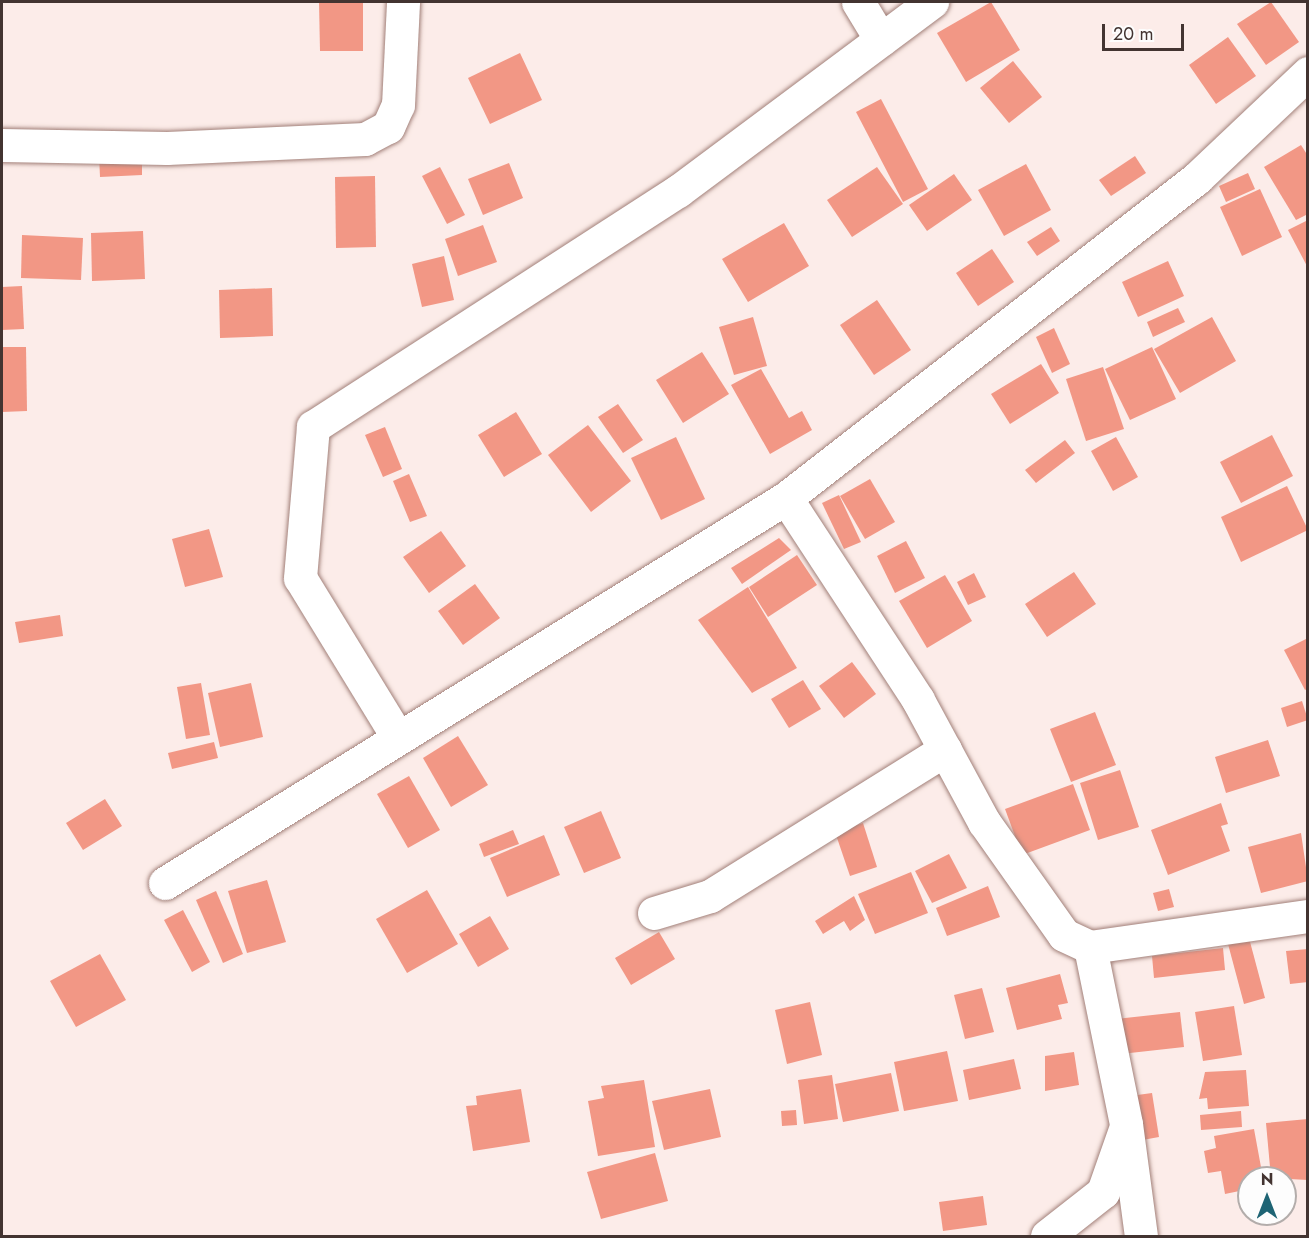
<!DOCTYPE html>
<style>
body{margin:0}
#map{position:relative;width:1309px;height:1238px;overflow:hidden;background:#fcece9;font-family:Jost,sans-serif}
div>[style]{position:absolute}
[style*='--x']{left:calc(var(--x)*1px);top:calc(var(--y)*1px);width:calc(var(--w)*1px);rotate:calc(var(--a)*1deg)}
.building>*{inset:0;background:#f29785}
.roads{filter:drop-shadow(0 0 2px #a28079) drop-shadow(0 0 2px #a28079)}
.minor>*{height:33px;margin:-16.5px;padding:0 16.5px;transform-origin:16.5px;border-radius:16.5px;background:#fff}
span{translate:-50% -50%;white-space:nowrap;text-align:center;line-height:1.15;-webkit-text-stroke:4.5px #fdfdfd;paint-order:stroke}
.frame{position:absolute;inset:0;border:3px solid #433431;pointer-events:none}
.north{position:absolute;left:1237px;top:1166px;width:60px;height:60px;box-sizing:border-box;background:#fdfdfd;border:2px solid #b3adab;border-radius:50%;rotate:0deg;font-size:16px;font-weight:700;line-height:24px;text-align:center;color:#433431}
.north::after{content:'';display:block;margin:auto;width:21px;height:27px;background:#1e6474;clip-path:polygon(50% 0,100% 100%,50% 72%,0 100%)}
.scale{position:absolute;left:1102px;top:24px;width:82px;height:27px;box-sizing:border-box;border:3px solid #433431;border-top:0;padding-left:8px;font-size:18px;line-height:21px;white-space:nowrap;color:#433431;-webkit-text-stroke:4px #fdfdfd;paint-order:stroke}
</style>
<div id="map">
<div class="building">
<div style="clip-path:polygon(319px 2px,363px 2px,363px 51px,320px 51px)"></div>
<div style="clip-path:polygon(991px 2px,1020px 50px,966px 82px,937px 33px)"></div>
<div style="clip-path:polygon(1271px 2px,1299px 42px,1266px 65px,1237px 24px)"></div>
<div style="clip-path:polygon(1228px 37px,1256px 76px,1216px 104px,1189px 65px)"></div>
<div style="clip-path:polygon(520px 53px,542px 100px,490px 124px,468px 78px)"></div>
<div style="clip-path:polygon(1013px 61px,1042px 97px,1009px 123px,980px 88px)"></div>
<div style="clip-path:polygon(881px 99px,928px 189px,903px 202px,856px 112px)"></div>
<div style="clip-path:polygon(1301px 145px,1308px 156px,1308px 214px,1296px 220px,1264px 167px)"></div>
<div style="clip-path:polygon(142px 154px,142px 175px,100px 177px,99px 155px)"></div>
<div style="clip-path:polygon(1135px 156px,1146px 173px,1111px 196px,1099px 180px)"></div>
<div style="clip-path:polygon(509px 163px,523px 198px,483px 215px,468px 179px)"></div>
<div style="clip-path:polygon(1026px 164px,1051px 210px,1004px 236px,978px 190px)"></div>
<div style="clip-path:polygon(440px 167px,465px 215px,447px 224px,422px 176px)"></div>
<div style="clip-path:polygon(877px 167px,903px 204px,852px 237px,827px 200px)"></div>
<div style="clip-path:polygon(1248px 173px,1255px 189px,1226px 202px,1219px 186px)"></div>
<div style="clip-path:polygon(954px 174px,972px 200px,927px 231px,909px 205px)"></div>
<div style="clip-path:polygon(375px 176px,376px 247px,336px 248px,335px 177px)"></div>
<div style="clip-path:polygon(1260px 189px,1282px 237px,1242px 256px,1220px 207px)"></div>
<div style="clip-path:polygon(1308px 220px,1308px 268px,1288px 230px)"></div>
<div style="clip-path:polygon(784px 223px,809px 266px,748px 302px,722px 259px)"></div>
<div style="clip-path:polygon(483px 225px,497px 262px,458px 276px,445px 239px)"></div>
<div style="clip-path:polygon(1051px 227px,1060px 241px,1037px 256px,1027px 242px)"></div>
<div style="clip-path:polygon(143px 231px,145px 279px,92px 281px,91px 233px)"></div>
<div style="clip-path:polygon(22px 235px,83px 238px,81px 280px,21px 278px)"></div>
<div style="clip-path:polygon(992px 249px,1014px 282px,978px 306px,956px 273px)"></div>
<div style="clip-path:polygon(444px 256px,454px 300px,422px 307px,412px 264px)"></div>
<div style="clip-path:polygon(1168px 261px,1184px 296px,1138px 317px,1122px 282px)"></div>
<div style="clip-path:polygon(22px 286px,24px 329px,2px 330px,2px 287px)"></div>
<div style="clip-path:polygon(272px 288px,273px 336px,220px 338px,219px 290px)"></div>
<div style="clip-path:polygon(877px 300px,911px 350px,874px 375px,840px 325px)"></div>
<div style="clip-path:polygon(1178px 308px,1185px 322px,1153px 337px,1147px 322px)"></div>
<div style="clip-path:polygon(753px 317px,767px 366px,734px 375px,719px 327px)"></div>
<div style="clip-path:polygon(1212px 317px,1236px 361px,1180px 393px,1154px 349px)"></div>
<div style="clip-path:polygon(1054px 328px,1070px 364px,1052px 373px,1036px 337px)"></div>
<div style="clip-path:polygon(2px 347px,26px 347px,27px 411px,2px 412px)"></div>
<div style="clip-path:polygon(1152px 347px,1176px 399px,1130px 420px,1105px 369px)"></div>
<div style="clip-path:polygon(702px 352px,729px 394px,683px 423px,656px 380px)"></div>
<div style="clip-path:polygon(1041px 364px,1059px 393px,1010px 424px,991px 394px)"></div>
<div style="clip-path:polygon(1103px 367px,1124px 429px,1086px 441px,1066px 379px)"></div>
<div style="clip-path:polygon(761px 369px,789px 418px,802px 411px,812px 430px,770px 454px,731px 385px)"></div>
<div style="clip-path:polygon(618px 404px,643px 440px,623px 453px,598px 417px)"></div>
<div style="clip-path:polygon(516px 412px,542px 454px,504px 477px,478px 435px)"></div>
<div style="clip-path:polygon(588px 425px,631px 481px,591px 512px,548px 455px)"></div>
<div style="clip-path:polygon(385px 427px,402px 469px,383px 477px,365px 435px)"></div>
<div style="clip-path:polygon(1272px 435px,1293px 476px,1241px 503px,1220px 462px)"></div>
<div style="clip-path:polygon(676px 437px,705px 499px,661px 520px,631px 458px)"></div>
<div style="clip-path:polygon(1116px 437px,1138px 477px,1113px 491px,1091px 451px)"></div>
<div style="clip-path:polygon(1065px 440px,1075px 453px,1036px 483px,1025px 470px)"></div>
<div style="clip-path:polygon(409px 474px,427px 516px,410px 522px,393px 481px)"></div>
<div style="clip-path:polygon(870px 479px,895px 522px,865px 539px,840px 496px)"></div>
<div style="clip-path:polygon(1287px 486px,1308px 530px,1241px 562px,1221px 517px)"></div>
<div style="clip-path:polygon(839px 495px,861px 542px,844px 549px,822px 503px)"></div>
<div style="clip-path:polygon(209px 529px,223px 577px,185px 587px,172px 539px)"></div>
<div style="clip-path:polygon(441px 531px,466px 566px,429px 593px,403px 557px)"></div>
<div style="clip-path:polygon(779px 538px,791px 550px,742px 584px,731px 568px)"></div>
<div style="clip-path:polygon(906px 541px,925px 578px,895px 593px,877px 556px)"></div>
<div style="clip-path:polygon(797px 555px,817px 585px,768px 617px,749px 587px)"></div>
<div style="clip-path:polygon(1074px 572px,1096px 604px,1047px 637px,1025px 604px)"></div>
<div style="clip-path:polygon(974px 573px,986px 597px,968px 605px,957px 582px)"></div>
<div style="clip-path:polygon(945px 575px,972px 621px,927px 648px,899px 601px)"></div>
<div style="clip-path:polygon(475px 584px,500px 618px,463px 645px,438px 611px)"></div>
<div style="clip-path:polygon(748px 587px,797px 668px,752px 693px,698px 620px)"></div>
<div style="clip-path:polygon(60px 615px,63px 636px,19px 643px,15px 622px)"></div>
<div style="clip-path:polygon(1308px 638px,1308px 688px,1305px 690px,1284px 650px)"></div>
<div style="clip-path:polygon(852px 662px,876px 694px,844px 718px,819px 686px)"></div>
<div style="clip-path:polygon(803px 680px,821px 709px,789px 728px,771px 699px)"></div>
<div style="clip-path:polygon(201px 683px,210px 735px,186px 739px,177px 687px)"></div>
<div style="clip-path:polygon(251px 683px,263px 737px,220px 747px,208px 693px)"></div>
<div style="clip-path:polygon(1302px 701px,1308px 720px,1287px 727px,1281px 708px)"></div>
<div style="clip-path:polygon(1095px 712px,1116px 765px,1071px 782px,1050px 729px)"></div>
<div style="clip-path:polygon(458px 736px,488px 785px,451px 807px,423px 758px)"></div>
<div style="clip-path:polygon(1268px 740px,1280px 776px,1226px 793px,1215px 757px)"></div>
<div style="clip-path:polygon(214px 742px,218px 758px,172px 769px,168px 753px)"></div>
<div style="clip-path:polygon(1120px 770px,1139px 827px,1098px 840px,1080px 783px)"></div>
<div style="clip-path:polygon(409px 776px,440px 830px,408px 848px,377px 794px)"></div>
<div style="clip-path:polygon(1073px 784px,1090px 830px,1022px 855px,1005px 809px)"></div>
<div style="clip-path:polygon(105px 799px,122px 826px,83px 850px,66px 823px)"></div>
<div style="clip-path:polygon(1221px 803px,1228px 824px,1221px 826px,1230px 851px,1168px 875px,1151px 830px)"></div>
<div style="clip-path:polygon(601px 811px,621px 858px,584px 873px,564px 827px)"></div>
<div style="clip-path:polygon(863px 823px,877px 867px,850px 876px,835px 832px)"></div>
<div style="clip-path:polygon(513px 830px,519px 844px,484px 857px,479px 844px)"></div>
<div style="clip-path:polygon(1301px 833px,1308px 881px,1261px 893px,1248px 847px)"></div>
<div style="clip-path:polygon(544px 835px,560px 875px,507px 897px,490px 858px)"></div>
<div style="clip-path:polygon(949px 854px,967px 888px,932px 903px,915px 871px)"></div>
<div style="clip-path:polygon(911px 872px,928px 913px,875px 934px,858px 894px)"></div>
<div style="clip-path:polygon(267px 880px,286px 942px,247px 953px,228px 891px)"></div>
<div style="clip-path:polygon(988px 886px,1000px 917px,947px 936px,936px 908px)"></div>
<div style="clip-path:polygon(1169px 889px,1174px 907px,1158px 911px,1153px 893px)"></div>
<div style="clip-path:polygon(427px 890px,458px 944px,407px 973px,376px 919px)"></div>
<div style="clip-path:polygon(216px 891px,243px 954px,223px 963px,196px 900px)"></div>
<div style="clip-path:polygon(854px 896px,865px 920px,850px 931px,844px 921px,823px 934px,815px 921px)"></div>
<div style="clip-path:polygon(183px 910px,210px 962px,192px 972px,164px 920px)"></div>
<div style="clip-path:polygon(490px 916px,509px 949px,478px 967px,459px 934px)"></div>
<div style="clip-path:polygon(659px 932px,675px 959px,631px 985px,615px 958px)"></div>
<div style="clip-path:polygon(1249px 938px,1265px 998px,1244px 1004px,1228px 944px)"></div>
<div style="clip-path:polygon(1223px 948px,1225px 970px,1154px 978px,1152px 956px)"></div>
<div style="clip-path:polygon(1308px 949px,1308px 982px,1290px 984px,1286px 951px)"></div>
<div style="clip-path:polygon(100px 954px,126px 1000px,76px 1027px,50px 981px)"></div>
<div style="clip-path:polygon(1060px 974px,1068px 1003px,1058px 1005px,1062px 1019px,1017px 1030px,1006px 988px)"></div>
<div style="clip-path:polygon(982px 988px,994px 1032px,965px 1039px,954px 995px)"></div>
<div style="clip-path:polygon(810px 1002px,822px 1055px,787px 1064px,775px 1010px)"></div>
<div style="clip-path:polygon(1234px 1006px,1242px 1055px,1203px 1061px,1195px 1012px)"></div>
<div style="clip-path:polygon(1180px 1012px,1184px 1047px,1121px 1054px,1116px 1019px)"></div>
<div style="clip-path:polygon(947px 1051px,958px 1101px,904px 1111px,894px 1062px)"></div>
<div style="clip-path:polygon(1074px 1052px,1079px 1085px,1045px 1091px,1045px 1056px)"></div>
<div style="clip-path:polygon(1014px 1059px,1021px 1089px,969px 1100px,963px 1070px)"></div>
<div style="clip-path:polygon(1246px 1070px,1249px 1106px,1208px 1109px,1207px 1098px,1199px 1099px,1205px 1072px)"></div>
<div style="clip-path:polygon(891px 1073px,899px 1111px,843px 1122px,835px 1084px)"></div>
<div style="clip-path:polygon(832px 1075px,838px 1119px,804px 1124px,798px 1080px)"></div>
<div style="clip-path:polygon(644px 1080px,655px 1147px,598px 1156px,588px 1101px,604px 1098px,601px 1086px)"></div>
<div style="clip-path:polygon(521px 1089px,530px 1142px,473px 1151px,466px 1106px,477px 1105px,476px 1096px)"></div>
<div style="clip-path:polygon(710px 1089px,721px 1137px,664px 1150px,652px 1101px)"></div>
<div style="clip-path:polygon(1152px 1093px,1159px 1137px,1137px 1141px,1130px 1096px)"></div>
<div style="clip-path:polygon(796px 1110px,797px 1125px,782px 1126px,781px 1111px)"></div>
<div style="clip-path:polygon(1241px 1111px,1242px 1127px,1201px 1130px,1200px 1115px)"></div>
<div style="clip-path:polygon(1308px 1119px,1308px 1180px,1271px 1178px,1266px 1123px)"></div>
<div style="clip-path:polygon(1254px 1129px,1263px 1178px,1249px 1178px,1249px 1189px,1225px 1194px,1221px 1171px,1208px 1173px,1204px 1151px,1216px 1148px,1214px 1136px)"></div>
<div style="clip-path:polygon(655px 1153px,668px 1201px,601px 1219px,587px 1172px)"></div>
<div style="clip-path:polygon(983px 1196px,987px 1225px,943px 1231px,939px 1202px)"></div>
</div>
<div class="roads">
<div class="minor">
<div style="--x:858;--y:2;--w:44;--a:58.8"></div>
<div style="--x:2;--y:145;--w:165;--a:1"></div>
<div style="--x:167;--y:148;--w:198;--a:-2.6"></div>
<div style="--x:365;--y:139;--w:26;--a:-28"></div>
<div style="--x:388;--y:127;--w:24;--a:-66"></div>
<div style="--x:398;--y:105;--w:103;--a:-87.2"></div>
<div style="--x:786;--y:498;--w:241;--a:56.8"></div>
<div style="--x:918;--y:700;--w:139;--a:61.6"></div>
<div style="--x:984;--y:822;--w:138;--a:54.7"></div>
<div style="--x:1064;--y:935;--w:29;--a:25"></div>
<div style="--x:1090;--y:947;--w:220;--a:-8.1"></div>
<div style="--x:397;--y:736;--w:185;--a:-121.5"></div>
<div style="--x:300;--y:578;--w:152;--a:-85.1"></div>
<div style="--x:313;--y:427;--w:435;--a:-32.9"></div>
<div style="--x:678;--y:191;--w:317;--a:-36.7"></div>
<div style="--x:165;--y:883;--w:731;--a:-31.8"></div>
<div style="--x:786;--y:498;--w:521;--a:-37.9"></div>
<div style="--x:1197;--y:178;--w:153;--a:-43.4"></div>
<div style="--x:654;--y:913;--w:59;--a:-16.9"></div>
<div style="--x:710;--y:896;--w:277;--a:-31.9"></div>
<div style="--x:1090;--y:947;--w:181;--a:78.5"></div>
<div style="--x:1126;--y:1124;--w:113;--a:82.4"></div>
<div style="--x:1047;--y:1236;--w:71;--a:-38.2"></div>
<div style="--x:1103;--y:1192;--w:64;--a:-70.7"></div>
</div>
</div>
<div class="frame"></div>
<div class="north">N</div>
<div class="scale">20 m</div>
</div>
